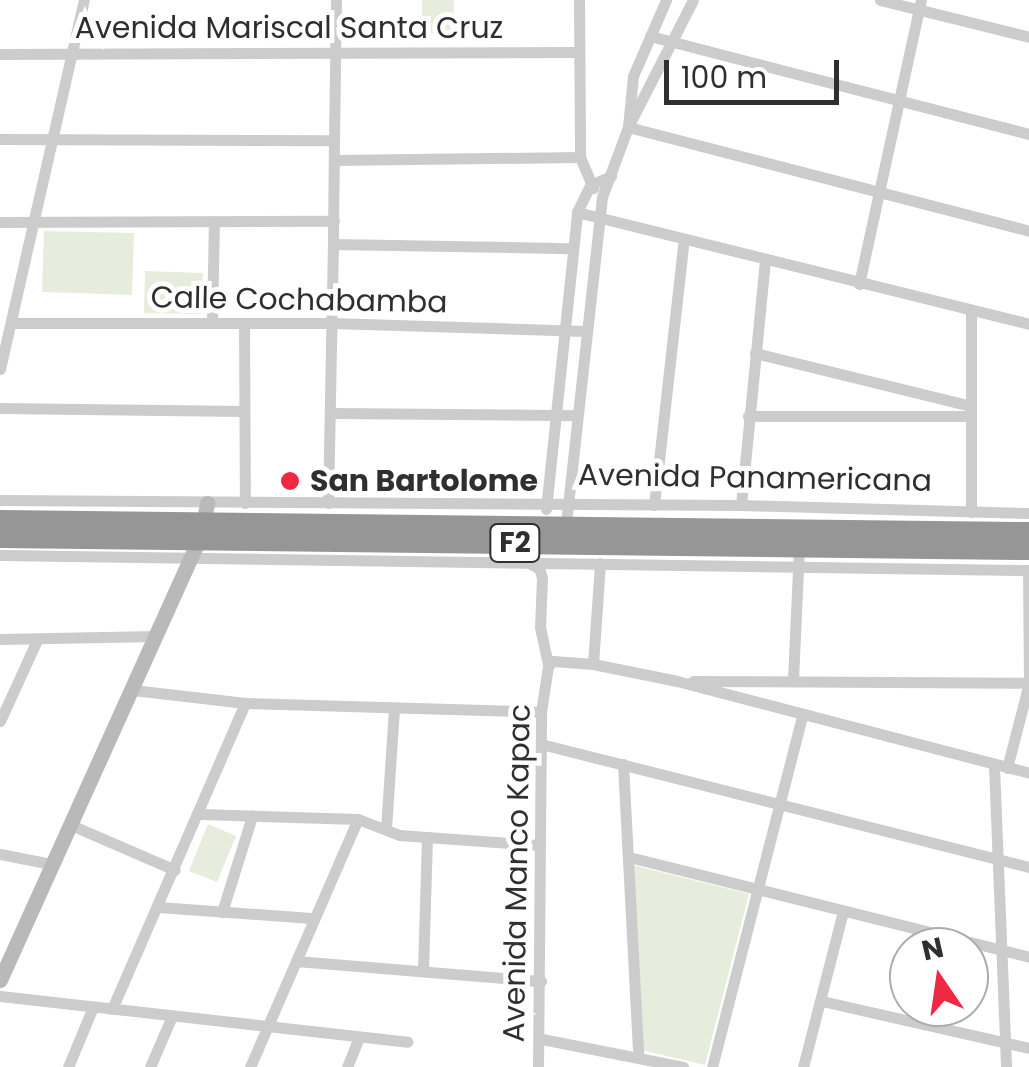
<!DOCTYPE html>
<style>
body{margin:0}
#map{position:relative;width:1029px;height:1067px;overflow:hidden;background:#fff;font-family:Poppins,sans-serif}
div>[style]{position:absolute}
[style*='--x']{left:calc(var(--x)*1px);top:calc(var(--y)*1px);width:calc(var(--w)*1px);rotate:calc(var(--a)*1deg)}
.green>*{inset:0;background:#e6eddc}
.street>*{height:11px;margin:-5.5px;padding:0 5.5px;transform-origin:5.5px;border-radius:5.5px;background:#ccc}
.secondary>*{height:15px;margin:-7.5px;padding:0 7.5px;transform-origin:7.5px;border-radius:7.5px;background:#b9b9b9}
.highway>*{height:20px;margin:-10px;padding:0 10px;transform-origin:10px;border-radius:10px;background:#969696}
.dots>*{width:28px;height:28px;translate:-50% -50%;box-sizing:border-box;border:5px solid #fff;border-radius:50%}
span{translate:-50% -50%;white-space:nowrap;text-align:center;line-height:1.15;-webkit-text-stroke:10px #fff;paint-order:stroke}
.shield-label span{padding:2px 8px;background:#fff;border:2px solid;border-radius:8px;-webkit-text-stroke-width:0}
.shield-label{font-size:28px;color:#2f2f2f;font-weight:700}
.street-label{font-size:30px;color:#2f2f2f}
.poi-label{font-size:30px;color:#2f2f2f;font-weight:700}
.left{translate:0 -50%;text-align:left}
.north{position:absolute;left:889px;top:927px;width:100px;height:100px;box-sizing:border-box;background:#fff;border:2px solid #acacac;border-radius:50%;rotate:347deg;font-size:28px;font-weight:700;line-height:40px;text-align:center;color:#2f2f2f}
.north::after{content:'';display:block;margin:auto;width:35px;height:45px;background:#ee2944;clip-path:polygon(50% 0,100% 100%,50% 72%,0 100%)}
.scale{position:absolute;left:664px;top:60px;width:175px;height:45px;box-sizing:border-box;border:5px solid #2f2f2f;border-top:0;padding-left:12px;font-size:30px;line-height:35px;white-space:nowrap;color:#2f2f2f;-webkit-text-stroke:8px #fff;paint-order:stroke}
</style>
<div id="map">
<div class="green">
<div style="clip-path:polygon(422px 0,454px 0,453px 33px,422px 33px)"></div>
<div style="clip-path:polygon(44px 231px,134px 233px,132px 295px,42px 292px)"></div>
<div style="clip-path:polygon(145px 271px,203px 273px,201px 314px,144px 313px)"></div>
<div style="clip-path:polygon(208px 824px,236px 836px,217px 882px,189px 871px)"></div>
<div style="clip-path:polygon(632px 865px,749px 894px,705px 1065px,641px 1050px)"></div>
</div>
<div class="street">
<div style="--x:579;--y:0;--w:157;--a:89.6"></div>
<div style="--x:580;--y:157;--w:34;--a:67"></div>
<div style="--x:880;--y:0;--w:154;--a:13.9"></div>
<div style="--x:650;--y:36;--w:391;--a:14.5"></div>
<div style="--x:0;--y:54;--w:579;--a:-0.2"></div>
<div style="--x:630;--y:123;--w:138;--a:-62.9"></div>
<div style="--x:628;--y:127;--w:414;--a:14.5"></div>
<div style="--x:0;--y:139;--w:334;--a:0.2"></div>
<div style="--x:334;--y:140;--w:104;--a:90.6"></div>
<div style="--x:333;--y:244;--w:238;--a:1"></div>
<div style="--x:334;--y:140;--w:140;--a:-89.2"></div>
<div style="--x:334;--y:160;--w:246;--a:-0.7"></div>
<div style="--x:577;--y:212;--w:466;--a:13.9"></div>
<div style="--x:0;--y:222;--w:334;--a:-0.2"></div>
<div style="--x:859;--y:284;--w:291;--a:-77.7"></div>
<div style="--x:971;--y:310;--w:202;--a:90"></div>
<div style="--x:11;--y:323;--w:321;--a:0"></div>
<div style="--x:332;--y:323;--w:254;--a:1.8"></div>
<div style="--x:212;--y:323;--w:102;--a:-88.9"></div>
<div style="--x:244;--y:324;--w:179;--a:89.7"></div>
<div style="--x:755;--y:353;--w:222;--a:13.8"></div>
<div style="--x:0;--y:369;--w:378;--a:-77.2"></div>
<div style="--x:0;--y:408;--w:244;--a:0.7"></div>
<div style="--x:332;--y:413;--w:245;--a:0.5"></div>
<div style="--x:748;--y:416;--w:223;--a:0"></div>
<div style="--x:0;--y:500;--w:741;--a:0.39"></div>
<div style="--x:741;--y:505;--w:288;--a:1.6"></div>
<div style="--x:328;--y:503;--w:259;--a:-88.9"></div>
<div style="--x:654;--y:505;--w:268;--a:-83.6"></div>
<div style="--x:741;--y:505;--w:245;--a:-84.4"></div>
<div style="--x:546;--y:509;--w:299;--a:-84"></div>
<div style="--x:577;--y:212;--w:30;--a:-64"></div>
<div style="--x:590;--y:185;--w:23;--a:-23"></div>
<div style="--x:565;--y:532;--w:337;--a:-83.7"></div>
<div style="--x:602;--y:197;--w:75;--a:-69.6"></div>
<div style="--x:628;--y:127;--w:51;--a:-84.4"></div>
<div style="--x:633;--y:76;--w:83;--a:-66.5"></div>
<div style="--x:0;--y:555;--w:1029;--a:0.84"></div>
<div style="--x:532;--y:565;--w:8;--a:23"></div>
<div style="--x:539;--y:568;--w:10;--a:73"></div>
<div style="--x:542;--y:578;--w:49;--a:92.3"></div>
<div style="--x:540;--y:627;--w:40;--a:78"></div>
<div style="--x:0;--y:639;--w:156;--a:-1.1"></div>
<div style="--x:593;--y:664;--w:86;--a:11.4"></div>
<div style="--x:677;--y:681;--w:364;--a:14.6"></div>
<div style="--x:793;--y:680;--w:131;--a:-87.4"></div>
<div style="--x:693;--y:681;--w:336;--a:0.3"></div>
<div style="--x:133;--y:690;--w:113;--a:6.6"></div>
<div style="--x:245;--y:703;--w:296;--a:1.7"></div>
<div style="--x:0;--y:721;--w:89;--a:-65.4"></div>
<div style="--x:541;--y:744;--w:503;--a:14.15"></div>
<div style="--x:623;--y:764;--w:291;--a:87"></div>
<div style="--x:994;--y:766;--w:301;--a:87.7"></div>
<div style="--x:1007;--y:768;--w:88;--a:-75.5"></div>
<div style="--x:1029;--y:683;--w:113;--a:-90.5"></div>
<div style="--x:200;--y:814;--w:158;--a:1.8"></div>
<div style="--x:358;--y:819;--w:44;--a:21.3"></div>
<div style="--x:399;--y:835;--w:140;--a:4.1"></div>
<div style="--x:71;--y:825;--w:113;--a:23.4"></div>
<div style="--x:386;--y:829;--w:121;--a:-86.2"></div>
<div style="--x:0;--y:854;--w:52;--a:11.1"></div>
<div style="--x:629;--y:857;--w:412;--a:14"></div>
<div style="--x:158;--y:907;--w:153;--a:4.1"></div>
<div style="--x:222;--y:912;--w:101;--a:-72.6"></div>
<div style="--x:296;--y:961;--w:246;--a:4.7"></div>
<div style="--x:423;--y:971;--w:134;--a:-88.3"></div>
<div style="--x:0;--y:996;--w:410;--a:6.4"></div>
<div style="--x:822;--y:1001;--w:212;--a:12.8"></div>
<div style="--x:112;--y:1009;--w:334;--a:-66.5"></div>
<div style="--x:542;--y:1039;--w:144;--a:11.2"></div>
<div style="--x:68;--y:1067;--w:65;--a:-67.4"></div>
<div style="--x:150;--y:1067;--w:56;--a:-66.7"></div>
<div style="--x:250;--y:1067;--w:270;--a:-66.5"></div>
<div style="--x:347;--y:1067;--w:32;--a:-68"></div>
<div style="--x:538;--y:1067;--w:355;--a:-89.5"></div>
<div style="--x:541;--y:712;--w:47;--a:-81.3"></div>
<div style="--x:548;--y:666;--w:7;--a:-45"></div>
<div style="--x:553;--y:661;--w:40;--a:4.3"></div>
<div style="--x:593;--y:664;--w:101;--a:-86"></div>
<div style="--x:712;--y:1067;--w:362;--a:-75.6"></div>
<div style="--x:803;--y:1067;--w:161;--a:-75.6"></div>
</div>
<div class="secondary">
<div style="--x:0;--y:980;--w:484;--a:-65.7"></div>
<div style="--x:199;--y:539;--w:37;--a:-77"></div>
</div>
<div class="highway">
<div style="--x:0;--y:520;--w:1029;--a:0.67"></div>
<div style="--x:0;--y:538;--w:1029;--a:0.67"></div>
</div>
<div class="dots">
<div style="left:290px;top:481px;background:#ee2944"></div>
</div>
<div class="shield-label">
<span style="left:515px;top:543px">F2</span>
</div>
<div class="street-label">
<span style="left:289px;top:28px">Avenida Mariscal Santa Cruz</span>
<span style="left:299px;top:300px;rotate:1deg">Calle Cochabamba</span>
<span style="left:755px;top:478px;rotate:1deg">Avenida Panamericana</span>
<span style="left:517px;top:873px;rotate:-89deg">Avenida Manco Kapac</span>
</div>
<div class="poi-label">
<span class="left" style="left:310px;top:481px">San Bartolome</span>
</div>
<div class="north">N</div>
<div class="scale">100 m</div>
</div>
